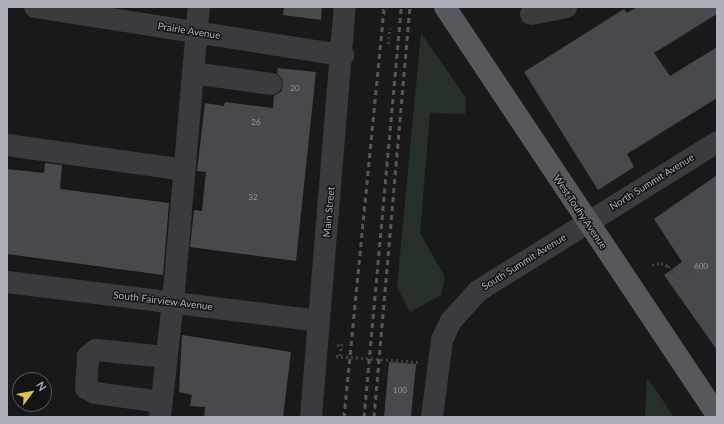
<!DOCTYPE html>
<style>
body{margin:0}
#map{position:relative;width:724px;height:424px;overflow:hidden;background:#19191a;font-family:Lato,sans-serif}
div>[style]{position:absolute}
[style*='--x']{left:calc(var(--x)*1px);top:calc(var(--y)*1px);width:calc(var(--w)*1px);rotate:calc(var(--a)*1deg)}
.green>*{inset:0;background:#272f29}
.building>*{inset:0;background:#48494c}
.path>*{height:2.5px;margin-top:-1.25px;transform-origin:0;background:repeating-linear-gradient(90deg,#404146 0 2px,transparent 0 5px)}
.minor>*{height:22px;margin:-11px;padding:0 11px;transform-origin:11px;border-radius:11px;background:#3a3a3f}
.major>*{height:22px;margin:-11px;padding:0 11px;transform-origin:11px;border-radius:11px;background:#57575e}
.rail>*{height:3px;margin-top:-1.5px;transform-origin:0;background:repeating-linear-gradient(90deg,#55565c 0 5px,transparent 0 9px)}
span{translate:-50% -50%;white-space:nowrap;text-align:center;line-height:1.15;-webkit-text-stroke:3px #141415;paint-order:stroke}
.number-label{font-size:8px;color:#94969d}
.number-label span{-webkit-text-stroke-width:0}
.street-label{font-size:10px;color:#adafb8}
.frame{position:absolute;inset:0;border:8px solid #adafb8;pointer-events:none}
.north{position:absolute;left:12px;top:372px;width:40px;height:40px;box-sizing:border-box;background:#141415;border:1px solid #515256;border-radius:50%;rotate:58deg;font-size:11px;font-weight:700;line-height:16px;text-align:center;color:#adafb8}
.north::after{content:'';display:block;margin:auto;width:14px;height:18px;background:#ddbe4e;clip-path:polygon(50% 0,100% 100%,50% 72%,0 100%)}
</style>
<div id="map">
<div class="green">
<div style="clip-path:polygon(421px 33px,466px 98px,465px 114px,430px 113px,420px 233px,445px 277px,441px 295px,410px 312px,397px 287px)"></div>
<div style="clip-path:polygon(647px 377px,674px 417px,645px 417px)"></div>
</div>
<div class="building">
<div style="clip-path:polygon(284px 7px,322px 7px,321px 20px,283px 15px)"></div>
<div style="clip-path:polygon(637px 7px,717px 7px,717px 14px,654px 53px,670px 76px,717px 47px,717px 98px,627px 154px,634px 167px,598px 190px,524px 72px,624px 9px,627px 13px)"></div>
<div style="clip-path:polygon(278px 68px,316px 72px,296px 261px,190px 247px,194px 210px,202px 211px,206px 172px,197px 171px,205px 103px,224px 106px,225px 102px,273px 108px,274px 96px,281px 92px,283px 85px,282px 79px,277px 73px)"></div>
<div style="clip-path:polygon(45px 163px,62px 165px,60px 189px,169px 203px,163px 275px,7px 254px,7px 169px,44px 173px)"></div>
<div style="clip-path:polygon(717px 175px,717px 350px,664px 275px,682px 262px,654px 219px)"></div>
<div style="clip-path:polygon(182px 335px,291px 352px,283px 417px,204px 417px,205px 407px,190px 406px,192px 395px,179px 392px)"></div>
<div style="clip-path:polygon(389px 362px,416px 364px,411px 417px,384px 417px)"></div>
</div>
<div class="path">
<div style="--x:388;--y:44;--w:16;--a:-83"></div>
<div style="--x:652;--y:265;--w:9;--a:-13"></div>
<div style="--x:661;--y:263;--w:8;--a:23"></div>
<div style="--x:668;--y:266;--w:16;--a:50"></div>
<div style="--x:678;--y:278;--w:12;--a:-35"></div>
<div style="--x:337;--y:345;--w:5;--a:-11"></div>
<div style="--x:342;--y:344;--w:14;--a:98"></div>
<div style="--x:336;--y:356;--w:83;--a:4.1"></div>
</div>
<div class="minor">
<div style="--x:35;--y:7;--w:312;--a:8.9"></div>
<div style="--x:531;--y:14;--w:36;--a:-11"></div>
<div style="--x:193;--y:73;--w:79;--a:8"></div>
<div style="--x:7;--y:145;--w:179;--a:8"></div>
<div style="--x:7;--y:282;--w:314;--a:7.1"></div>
<div style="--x:161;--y:402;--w:67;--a:-172.2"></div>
<div style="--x:95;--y:393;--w:10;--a:-151"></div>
<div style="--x:86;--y:388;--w:32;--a:-86"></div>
<div style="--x:88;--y:356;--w:10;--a:-37"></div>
<div style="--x:96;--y:350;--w:70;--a:5.7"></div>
<div style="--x:160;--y:417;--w:116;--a:-83.6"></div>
<div style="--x:173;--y:302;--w:296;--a:-85"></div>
<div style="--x:311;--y:417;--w:411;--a:-85.3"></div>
<div style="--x:432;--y:417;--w:78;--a:-82.6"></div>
<div style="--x:442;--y:340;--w:21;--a:-65"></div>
<div style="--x:451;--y:321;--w:40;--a:-48"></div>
<div style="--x:478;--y:291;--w:282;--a:-31.9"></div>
</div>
<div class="major">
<div style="--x:445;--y:7;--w:490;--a:56.3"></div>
</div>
<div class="rail">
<div style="--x:344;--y:417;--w:412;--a:-84.4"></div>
<div style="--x:364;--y:417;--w:412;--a:-84.8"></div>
<div style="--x:374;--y:417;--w:412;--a:-85"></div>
</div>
<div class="number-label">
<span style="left:295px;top:89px">20</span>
<span style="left:256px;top:123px">26</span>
<span style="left:253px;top:198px">32</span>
<span style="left:701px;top:267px">600</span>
<span style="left:400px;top:391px">100</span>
</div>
<div class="street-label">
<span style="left:189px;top:31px;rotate:9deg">Prairie Avenue</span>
<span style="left:652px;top:182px;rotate:-32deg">North Summit Avenue</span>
<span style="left:329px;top:212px;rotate:-85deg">Main Street</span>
<span style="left:580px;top:212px;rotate:56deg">West Touhy Avenue</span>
<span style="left:524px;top:262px;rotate:-32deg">South Summit Avenue</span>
<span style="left:163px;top:301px;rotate:7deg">South Fairview Avenue</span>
</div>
<div class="frame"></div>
<div class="north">N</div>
</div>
